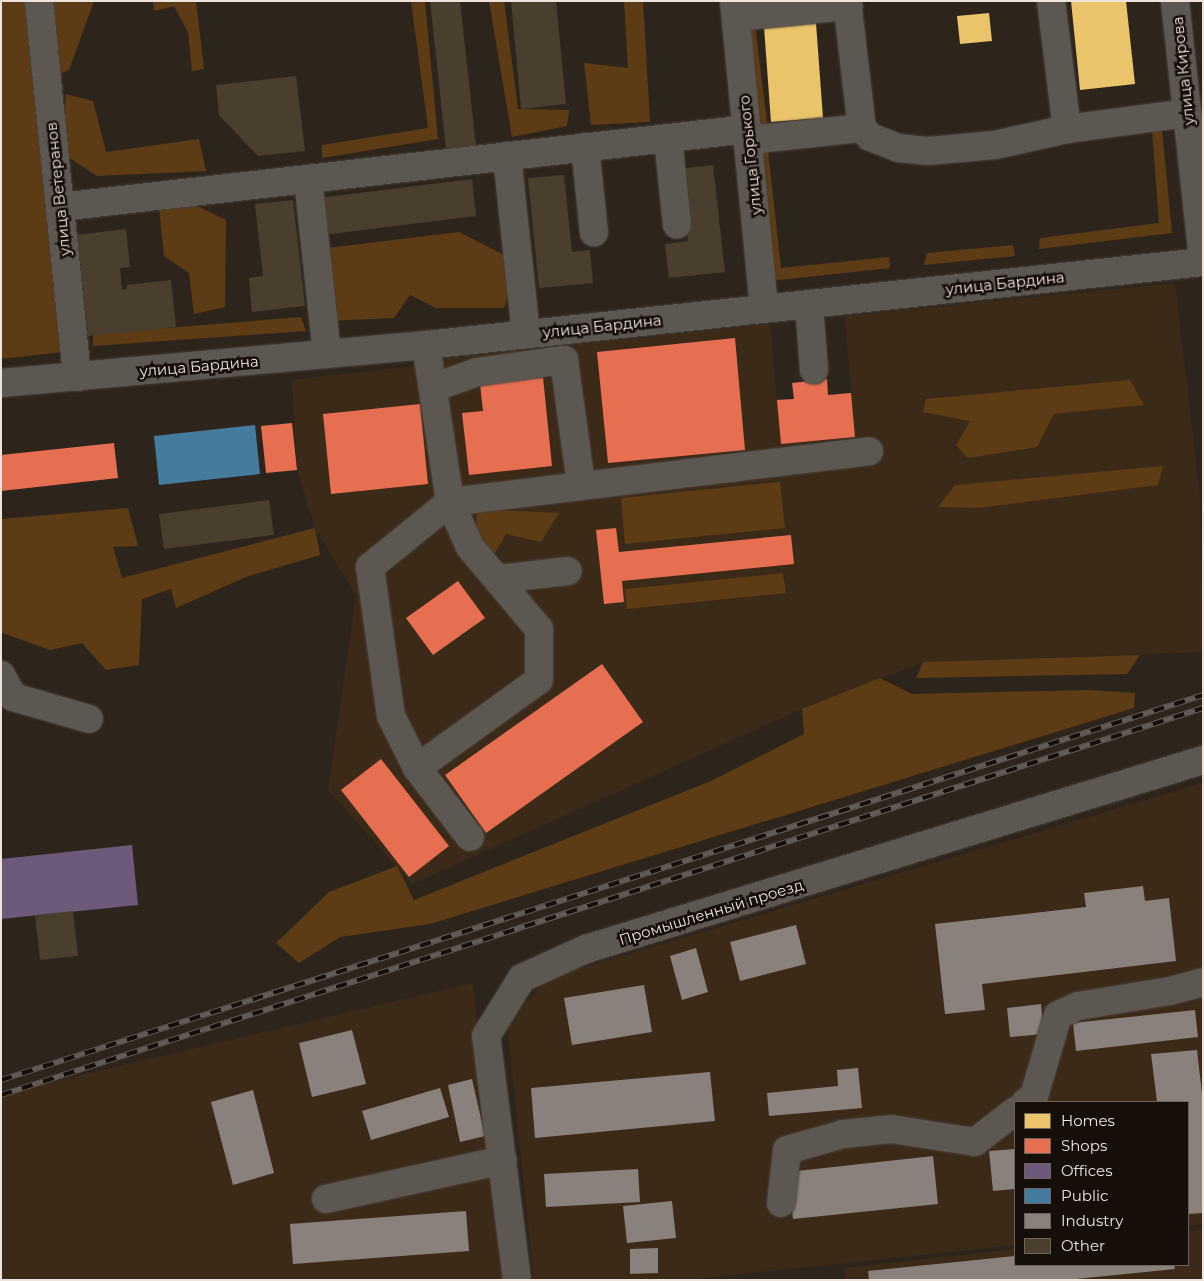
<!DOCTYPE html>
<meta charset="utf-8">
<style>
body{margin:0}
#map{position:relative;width:1204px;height:1281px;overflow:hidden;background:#2d251c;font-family:Montserrat,sans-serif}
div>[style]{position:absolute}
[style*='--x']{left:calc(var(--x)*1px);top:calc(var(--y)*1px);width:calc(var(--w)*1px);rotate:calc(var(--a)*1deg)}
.built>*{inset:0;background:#3c2a18}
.green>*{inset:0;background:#5d3c15}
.homes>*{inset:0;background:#e9c46a}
.shops>*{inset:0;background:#e76f51}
.offices>*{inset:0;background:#6d597a}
.public>*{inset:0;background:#457b9d}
.industry>*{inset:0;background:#8a817c}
.building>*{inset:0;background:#4a3e2e}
.roads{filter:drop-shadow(0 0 1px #48413a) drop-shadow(0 0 1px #48413a)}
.minor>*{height:28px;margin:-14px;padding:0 14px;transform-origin:14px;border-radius:14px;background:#5d5752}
.rail>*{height:5.5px;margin-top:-2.75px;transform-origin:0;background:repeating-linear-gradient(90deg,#160f09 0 11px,#625c56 0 22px);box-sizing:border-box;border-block:1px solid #625c56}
span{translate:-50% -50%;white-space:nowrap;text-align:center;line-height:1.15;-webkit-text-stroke:5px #160f09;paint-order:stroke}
.street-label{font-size:15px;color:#eee4db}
.frame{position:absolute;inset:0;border:2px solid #eee4db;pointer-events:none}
.legend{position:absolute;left:1014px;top:1101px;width:175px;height:165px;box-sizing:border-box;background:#160f09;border:1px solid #6c645d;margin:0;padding:6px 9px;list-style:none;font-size:15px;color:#eee4db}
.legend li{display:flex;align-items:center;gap:10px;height:25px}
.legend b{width:25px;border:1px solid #6c645d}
</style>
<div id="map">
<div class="built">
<div style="clip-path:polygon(1175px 283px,1200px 495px,1203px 652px,923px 662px,802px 709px,412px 884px,328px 790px,356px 596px,315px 528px,297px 470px,292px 380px,414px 366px,452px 358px,770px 324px,777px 400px,851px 393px,845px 316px)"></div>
<div style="clip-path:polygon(1203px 783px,1203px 1224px,1188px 1226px,1188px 1102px,1015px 1102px,1015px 1245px,686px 1280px,534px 1280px,507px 1024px,548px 978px)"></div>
<div style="clip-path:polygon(473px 983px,504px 1280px,1px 1280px,1px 1094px)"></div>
<div style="clip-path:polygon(1203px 1229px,1203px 1280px,846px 1280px,844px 1268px,1015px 1249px,1015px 1265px,1188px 1265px,1188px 1231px)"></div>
</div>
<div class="green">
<div style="clip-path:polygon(1px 1px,28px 1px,63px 352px,1px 359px)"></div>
<div style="clip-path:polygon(50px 1px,94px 1px,69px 70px,60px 74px)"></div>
<div style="clip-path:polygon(153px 1px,196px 1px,204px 69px,192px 71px,188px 32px,174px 6px,154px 11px)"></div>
<div style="clip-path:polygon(411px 1px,425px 1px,438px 139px,322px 158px,322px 145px,428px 128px)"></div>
<div style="clip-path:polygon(489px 1px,504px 1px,518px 109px,569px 110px,567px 126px,512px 137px)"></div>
<div style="clip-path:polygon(624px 1px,643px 1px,650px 122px,591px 125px,584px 63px,628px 68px)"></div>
<div style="clip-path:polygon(741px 1px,752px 1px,768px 130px,756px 131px)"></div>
<div style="clip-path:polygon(66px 94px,93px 101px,106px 152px,199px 139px,206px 171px,97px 176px,62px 153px)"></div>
<div style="clip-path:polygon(1162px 129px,1172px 233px,1039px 249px,1040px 238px,1159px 223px,1152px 130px)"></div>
<div style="clip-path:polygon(768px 151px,781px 268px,889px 257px,890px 268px,770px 281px,759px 152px)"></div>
<div style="clip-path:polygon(191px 203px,226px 220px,225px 307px,194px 314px,189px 273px,164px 256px,159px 208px)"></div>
<div style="clip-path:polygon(459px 232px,518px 262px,504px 308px,436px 308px,410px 295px,394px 318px,327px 321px,319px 249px)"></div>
<div style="clip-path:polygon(1013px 245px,1015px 256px,924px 265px,927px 253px)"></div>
<div style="clip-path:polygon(301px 317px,306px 331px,93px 346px,93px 334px)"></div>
<div style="clip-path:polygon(1130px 380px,1144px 405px,1054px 414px,1037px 447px,968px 458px,956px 445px,970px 421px,923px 412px,926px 399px)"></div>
<div style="clip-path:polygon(1163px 466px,1158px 485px,978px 508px,938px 507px,955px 485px)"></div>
<div style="clip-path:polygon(780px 482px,785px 528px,625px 544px,621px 498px)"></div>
<div style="clip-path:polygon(128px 508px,138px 546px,113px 547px,122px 578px,315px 528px,320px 555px,246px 577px,176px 608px,171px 589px,142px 599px,139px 665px,106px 670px,82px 643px,50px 650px,2px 633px,1px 519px)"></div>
<div style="clip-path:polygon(477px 509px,559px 513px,541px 542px,506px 534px,493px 556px,476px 545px)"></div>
<div style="clip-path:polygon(783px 573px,786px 593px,627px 609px,625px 589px)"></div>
<div style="clip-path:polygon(1140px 655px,1127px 674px,916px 678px,923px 662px)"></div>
<div style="clip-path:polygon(880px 678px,912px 694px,1089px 690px,1135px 693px,1134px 708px,430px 924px,340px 937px,299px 963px,276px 943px,329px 892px,397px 866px,414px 900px,711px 781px,804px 734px,802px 709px)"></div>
</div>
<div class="homes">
<div style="clip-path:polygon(1071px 1px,1126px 1px,1135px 84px,1080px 90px)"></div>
<div style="clip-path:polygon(989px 13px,992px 41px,960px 44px,957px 16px)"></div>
<div style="clip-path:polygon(816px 23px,823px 118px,771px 122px,764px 27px)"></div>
</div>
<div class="shops">
<div style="clip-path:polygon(735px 338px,745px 450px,608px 463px,597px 352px)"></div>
<div style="clip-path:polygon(543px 377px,552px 466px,469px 475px,462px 413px,483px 411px,480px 384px)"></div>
<div style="clip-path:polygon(827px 379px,828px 395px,851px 393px,855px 437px,781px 444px,777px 400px,794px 399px,792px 383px)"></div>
<div style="clip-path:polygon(420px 404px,428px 484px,331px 494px,323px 414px)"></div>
<div style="clip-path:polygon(292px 423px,297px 470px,266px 473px,261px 426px)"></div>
<div style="clip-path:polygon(114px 443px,118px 478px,1px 491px,1px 455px)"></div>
<div style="clip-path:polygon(616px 528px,619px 552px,791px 535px,794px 564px,622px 581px,624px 602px,604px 604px,596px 530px)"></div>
<div style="clip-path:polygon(458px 581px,485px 618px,433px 655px,406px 618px)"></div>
<div style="clip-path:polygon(602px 664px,643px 722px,486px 833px,445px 775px)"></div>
<div style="clip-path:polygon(381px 759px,449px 846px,409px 877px,341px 790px)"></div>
</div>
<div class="offices">
<div style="clip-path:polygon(132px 845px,138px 905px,1px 919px,1px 859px)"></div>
</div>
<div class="public">
<div style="clip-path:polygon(255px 425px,260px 474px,159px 485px,154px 436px)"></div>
</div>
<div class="industry">
<div style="clip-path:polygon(1143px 886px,1145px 901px,1169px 898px,1176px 961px,982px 984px,985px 1010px,945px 1014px,935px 924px,1086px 907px,1084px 893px)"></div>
<div style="clip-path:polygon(796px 925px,806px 964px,740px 981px,730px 942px)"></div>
<div style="clip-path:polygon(696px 948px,708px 992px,682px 1000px,670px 956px)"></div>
<div style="clip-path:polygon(644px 985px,652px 1032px,572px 1045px,564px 998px)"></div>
<div style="clip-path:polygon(1041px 1004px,1044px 1034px,1010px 1037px,1007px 1008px)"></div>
<div style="clip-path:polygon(1195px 1010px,1198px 1037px,1076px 1051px,1073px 1023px)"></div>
<div style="clip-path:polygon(352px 1030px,366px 1084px,312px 1097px,299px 1043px)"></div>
<div style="clip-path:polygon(1197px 1050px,1203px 1102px,1203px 1213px,1188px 1214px,1188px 1102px,1157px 1102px,1151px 1054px)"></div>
<div style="clip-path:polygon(858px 1068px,862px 1108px,769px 1116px,767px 1093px,838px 1086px,837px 1070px)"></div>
<div style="clip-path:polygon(710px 1072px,715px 1121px,535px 1138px,531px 1088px)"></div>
<div style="clip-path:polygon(472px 1079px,485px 1136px,460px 1142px,448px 1085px)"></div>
<div style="clip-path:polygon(440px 1088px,449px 1117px,371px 1140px,362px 1111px)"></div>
<div style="clip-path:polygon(253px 1090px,274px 1173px,233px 1185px,211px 1102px)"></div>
<div style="clip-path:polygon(1015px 1149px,1015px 1189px,993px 1191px,989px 1151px)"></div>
<div style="clip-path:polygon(933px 1156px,938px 1204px,793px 1219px,788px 1172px)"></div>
<div style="clip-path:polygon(638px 1169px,640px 1202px,546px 1207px,544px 1174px)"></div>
<div style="clip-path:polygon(672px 1201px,676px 1238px,627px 1243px,623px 1206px)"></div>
<div style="clip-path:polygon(466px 1211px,469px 1251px,293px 1264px,290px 1224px)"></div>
<div style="clip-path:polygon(658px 1248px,658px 1273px,630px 1274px,630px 1249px)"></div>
<div style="clip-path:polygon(1015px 1256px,1015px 1265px,1174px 1265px,1175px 1269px,1066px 1280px,869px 1280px,868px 1271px)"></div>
</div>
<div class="building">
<div style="clip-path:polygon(430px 1px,460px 1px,476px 146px,446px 149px)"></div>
<div style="clip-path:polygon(511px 1px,556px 1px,566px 104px,521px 109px)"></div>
<div style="clip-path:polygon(296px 76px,305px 151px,258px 156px,219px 115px,216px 85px)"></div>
<div style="clip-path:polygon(713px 165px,725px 272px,669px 278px,665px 244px,688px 241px,680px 169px)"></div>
<div style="clip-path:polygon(564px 175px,572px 252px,590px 250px,593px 283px,539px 288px,528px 178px)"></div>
<div style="clip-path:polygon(472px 179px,476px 216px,323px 235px,319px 198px)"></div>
<div style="clip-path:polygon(293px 200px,305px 306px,252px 312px,249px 278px,263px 276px,255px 204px)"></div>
<div style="clip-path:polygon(126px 229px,130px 267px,120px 268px,122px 290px,127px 289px,127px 285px,171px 280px,176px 327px,88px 336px,77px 235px)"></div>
<div style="clip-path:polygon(269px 500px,274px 535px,164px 549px,159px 514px)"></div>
<div style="clip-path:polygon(73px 911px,78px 956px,40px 960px,35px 915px)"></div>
</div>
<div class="roads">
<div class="minor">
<div style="--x:39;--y:1;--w:378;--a:84.2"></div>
<div style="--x:734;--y:1;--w:309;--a:84.4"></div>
<div style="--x:847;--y:1;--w:128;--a:83.3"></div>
<div style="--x:862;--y:128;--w:12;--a:48"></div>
<div style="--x:870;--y:137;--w:30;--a:21"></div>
<div style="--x:898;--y:148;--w:30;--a:6"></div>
<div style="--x:928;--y:151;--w:67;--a:-5.1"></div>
<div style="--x:995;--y:145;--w:74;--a:-12.5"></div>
<div style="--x:1051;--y:1;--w:129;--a:82.9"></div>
<div style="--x:1067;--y:129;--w:121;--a:-7.6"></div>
<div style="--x:1175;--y:1;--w:260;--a:83.8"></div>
<div style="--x:736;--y:17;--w:113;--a:-5.6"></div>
<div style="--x:668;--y:138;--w:87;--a:84.1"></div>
<div style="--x:749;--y:140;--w:114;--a:-6.1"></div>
<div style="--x:585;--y:147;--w:86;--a:84"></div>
<div style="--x:507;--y:156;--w:179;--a:83.9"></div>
<div style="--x:308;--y:179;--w:176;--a:83.8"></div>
<div style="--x:60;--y:207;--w:692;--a:-6.47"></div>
<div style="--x:809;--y:304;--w:66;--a:85.7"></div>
<div style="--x:426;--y:345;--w:159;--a:81.3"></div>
<div style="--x:450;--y:502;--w:422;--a:-6.9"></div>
<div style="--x:1;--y:383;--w:427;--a:-5.1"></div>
<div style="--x:426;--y:345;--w:781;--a:-6.1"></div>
<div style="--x:433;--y:388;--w:47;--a:-20"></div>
<div style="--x:477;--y:372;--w:88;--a:-7.9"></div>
<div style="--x:564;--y:360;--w:125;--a:82.2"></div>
<div style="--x:497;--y:579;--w:71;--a:-6.4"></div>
<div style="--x:1;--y:675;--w:25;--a:61"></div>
<div style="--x:13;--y:697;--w:79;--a:16.1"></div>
<div style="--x:417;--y:768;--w:150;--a:-35.8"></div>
<div style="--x:539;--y:680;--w:51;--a:-90"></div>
<div style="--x:539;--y:629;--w:107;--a:-130.1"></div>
<div style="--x:470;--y:547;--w:49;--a:-114"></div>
<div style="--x:450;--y:502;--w:103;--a:140.9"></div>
<div style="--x:370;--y:567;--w:150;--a:82"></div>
<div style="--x:391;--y:716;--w:58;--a:63.4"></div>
<div style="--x:417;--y:768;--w:87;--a:52.5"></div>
<div style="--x:1026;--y:1102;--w:10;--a:-37"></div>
<div style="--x:1034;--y:1096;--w:84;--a:-73.5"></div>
<div style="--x:1058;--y:1015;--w:22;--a:-24"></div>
<div style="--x:1078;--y:1006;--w:93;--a:-9.3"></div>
<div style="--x:1170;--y:991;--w:34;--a:-15"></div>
<div style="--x:326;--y:1199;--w:181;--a:-12.4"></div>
<div style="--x:781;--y:1203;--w:53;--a:-83.5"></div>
<div style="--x:787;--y:1150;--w:58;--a:-15.9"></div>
<div style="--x:843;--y:1134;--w:48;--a:-5.9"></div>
<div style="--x:891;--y:1129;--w:85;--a:8.8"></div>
<div style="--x:975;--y:1142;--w:51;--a:-37.8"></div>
<div style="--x:517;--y:1280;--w:246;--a:-97.2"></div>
<div style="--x:486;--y:1036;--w:68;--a:-58.2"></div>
<div style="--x:522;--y:978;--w:70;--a:-24.4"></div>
<div style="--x:586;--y:949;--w:645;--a:-17.03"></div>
</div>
</div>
<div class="rail">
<div style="--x:1;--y:1080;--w:1262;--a:-17.76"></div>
<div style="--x:1;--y:1095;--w:1263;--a:-17.85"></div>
</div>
<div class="street-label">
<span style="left:1183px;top:71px;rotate:-96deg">улица Кирова</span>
<span style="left:750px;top:155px;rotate:-96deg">улица Горького</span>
<span style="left:58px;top:189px;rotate:-96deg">улица Ветеранов</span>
<span style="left:1005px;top:283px;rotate:-6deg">улица Бардина</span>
<span style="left:602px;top:326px;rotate:-6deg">улица Бардина</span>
<span style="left:199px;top:366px;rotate:-5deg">улица Бардина</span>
<span style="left:711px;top:912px;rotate:-17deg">Промышленный проезд</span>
</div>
<div class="frame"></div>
<ul class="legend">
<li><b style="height:14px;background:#e9c46a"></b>Homes</li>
<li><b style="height:14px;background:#e76f51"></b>Shops</li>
<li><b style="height:14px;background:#6d597a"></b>Offices</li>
<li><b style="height:14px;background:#457b9d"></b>Public</li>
<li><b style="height:14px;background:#8a817c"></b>Industry</li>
<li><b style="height:14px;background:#4a3e2e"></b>Other</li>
</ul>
</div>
